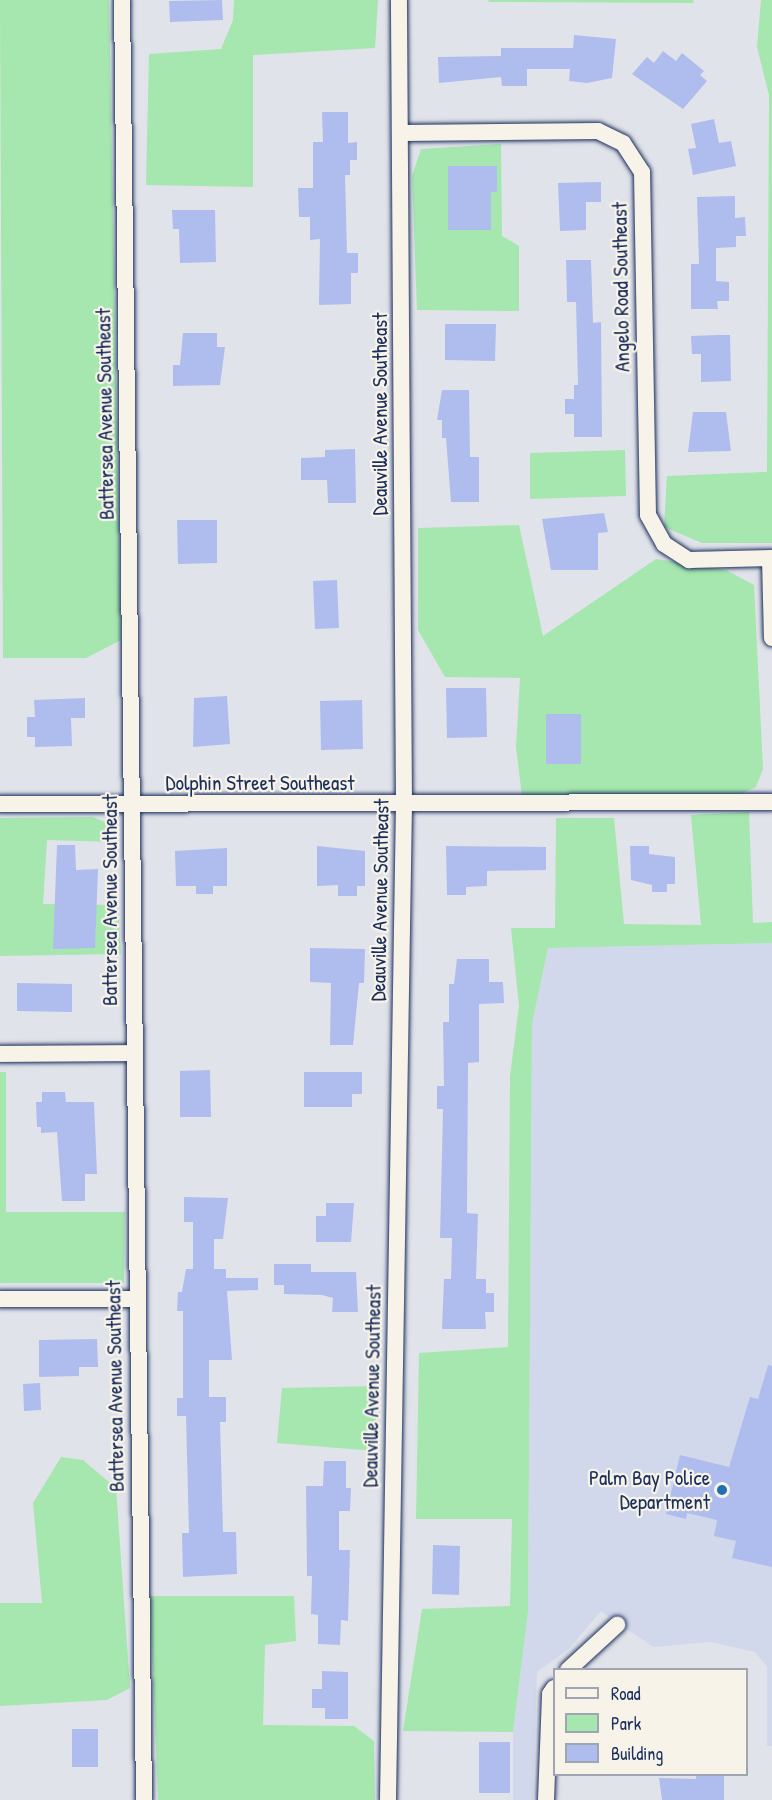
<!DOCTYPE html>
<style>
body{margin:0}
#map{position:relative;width:772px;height:1800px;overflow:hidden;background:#e1e3ea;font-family:"Patrick Hand",sans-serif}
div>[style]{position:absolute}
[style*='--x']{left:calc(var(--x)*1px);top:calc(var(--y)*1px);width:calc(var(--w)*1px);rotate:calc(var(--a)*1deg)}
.built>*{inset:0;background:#d2d8eb}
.green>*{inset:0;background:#a6e6af}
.building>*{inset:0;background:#aebded}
.roads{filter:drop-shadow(0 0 2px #1b2f5e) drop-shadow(0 0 2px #1b2f5e)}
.street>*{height:16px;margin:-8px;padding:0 8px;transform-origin:8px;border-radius:8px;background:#f7f3e8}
.dots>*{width:16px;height:16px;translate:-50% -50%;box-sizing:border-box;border:3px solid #f7f3e8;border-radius:50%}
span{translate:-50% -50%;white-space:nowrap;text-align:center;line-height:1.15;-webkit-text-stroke:4.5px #f7f3e8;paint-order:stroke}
.street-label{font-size:21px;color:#1b2f5e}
.poi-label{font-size:21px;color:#1b2f5e}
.right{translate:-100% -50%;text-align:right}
.legend{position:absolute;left:553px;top:1668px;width:195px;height:108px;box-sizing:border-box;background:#f7f3e8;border:2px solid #9fa5b1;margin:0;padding:8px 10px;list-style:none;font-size:18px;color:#1b2f5e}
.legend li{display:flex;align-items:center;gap:12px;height:30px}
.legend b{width:30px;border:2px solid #9fa5b1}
</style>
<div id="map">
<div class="built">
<div style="clip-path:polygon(772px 943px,772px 1746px,767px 1746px,767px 1667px,755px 1652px,710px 1642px,653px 1647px,601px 1611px,569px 1649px,537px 1672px,533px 1800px,513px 1800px,513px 1732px,528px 1612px,532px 1024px,548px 948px)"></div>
</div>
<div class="green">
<div style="clip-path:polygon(0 0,109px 0,121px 640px,86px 658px,3px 658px)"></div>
<div style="clip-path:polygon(234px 0,378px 0,375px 48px,253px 55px,253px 187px,146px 185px,149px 54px,221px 49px,233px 20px)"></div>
<div style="clip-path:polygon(489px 0,693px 0,694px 3px,488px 2px)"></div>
<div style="clip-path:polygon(761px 0,772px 0,772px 543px,702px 543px,664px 527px,667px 476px,767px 472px,769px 95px,757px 47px)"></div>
<div style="clip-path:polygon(501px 144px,502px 236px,519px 246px,519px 311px,417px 310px,412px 176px,421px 149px)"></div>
<div style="clip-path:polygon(625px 450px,626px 496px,530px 499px,530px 453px)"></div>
<div style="clip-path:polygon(519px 525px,543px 636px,656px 559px,726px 570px,754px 585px,763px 769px,756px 787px,741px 794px,522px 796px,516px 747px,520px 678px,445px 677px,418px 630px,418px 528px)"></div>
<div style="clip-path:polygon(749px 812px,753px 923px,772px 922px,772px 943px,548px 948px,532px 1024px,528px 1612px,513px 1732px,403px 1731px,422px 1609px,510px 1606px,512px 1519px,416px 1519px,419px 1353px,508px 1347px,510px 1076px,519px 1006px,511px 928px,555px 928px,556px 818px,614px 818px,624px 924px,701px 925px,691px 815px)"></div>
<div style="clip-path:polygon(93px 817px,115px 826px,115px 842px,47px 840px,43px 904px,118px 905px,121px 954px,0 956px,0 818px)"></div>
<div style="clip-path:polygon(0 1072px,6px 1072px,6px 1212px,125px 1212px,124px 1283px,0 1283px)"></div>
<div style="clip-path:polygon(377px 1386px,375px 1451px,277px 1443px,282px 1388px)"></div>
<div style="clip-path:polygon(61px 1457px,83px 1460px,116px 1488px,130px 1688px,107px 1700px,0 1706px,0 1603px,42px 1603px,33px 1503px)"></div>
<div style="clip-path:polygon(150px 1596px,294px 1596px,296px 1641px,265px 1645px,263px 1725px,354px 1726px,374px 1741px,375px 1800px,158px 1800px)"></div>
</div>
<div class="building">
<div style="clip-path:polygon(222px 0,223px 20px,170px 22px,169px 1px)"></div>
<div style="clip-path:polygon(574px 35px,616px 39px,612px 78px,587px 83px,569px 81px,570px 69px,527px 69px,527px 86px,502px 86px,501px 77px,439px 83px,438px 57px,501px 56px,501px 48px,573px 48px)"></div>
<div style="clip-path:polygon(663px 51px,676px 61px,682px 53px,704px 71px,700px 75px,707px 81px,683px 109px,632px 74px,647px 57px,654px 63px)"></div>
<div style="clip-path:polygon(322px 112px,348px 112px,348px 143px,357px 142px,357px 160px,350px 160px,350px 175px,345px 175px,347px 253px,358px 253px,358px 273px,351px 273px,351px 304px,319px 305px,320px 239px,310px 240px,310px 217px,299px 217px,298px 188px,313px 188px,313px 142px,323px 142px)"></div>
<div style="clip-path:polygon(714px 119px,719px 143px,731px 141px,736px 166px,693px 175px,688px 149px,696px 148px,691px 124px)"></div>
<div style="clip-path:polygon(448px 166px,497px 166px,497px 192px,491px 192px,491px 230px,448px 230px)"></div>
<div style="clip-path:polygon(601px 182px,601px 202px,586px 202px,586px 230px,560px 231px,558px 183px)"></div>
<div style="clip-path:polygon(735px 196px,735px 218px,745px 217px,746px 236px,736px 236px,736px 247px,716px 248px,716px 281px,729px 282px,729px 301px,717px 301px,718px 309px,691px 309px,691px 264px,699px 264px,697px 197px)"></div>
<div style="clip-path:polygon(172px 210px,215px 210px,216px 262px,180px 263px,179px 229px,173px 229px)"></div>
<div style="clip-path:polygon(566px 260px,591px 260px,593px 323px,601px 322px,602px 437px,574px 437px,574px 414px,565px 414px,565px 399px,574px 399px,574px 385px,578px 385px,576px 302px,567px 302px)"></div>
<div style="clip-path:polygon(445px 324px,496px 324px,495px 361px,445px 360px)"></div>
<div style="clip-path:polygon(183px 333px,217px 333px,217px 347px,225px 347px,220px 385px,173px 386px,173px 365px,180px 365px)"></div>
<div style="clip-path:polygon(718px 335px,730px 335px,731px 381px,701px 382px,701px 354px,692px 354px,691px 336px)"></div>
<div style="clip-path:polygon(442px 390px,469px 390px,470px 457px,479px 457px,479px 502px,451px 502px,446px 438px,442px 438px,442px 420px,437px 420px)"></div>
<div style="clip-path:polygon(693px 412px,726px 412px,731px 451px,688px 452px)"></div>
<div style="clip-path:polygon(355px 449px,356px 503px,328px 503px,327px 480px,301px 480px,301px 458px,325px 457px,325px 450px)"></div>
<div style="clip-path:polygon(604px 513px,608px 532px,598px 533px,598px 570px,551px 570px,542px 519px)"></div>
<div style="clip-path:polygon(177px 520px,217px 520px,217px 563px,178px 564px)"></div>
<div style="clip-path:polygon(337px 580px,339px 628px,315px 629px,313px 581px)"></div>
<div style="clip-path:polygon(446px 688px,486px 688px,487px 737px,447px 738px)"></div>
<div style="clip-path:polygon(227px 696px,230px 744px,193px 747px,194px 698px)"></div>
<div style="clip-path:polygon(85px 698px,85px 718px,71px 718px,72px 746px,35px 747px,35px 737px,27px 737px,27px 717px,35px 717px,34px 700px)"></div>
<div style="clip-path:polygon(362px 700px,363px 749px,321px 750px,320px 701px)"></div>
<div style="clip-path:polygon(546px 714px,581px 714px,581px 764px,546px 764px)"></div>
<div style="clip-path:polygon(57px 845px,75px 845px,76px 870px,98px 869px,95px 948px,53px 949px)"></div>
<div style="clip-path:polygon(317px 846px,365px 851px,365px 886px,357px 886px,357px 896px,338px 896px,338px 885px,317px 886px)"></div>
<div style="clip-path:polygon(446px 846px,546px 847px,546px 870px,487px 871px,487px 886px,466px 887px,466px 895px,447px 895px)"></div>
<div style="clip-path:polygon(630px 846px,649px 846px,649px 854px,675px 857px,675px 884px,667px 884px,667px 892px,652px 892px,652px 885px,631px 880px)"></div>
<div style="clip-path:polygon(227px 848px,227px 886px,213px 886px,213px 894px,196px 894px,196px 886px,176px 886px,175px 851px)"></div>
<div style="clip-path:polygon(310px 948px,365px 949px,364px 983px,359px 983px,353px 1045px,330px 1045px,331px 983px,310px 982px)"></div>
<div style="clip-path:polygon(457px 959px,489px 959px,489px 982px,503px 982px,504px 1003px,479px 1004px,479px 1062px,468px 1063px,467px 1213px,478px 1214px,476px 1279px,486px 1279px,486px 1293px,494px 1293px,494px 1312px,485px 1312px,486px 1329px,442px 1329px,444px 1279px,451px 1279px,452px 1238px,440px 1238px,443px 1109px,437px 1109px,437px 1086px,444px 1086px,443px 1022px,449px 1022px,449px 984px,454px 984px)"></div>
<div style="clip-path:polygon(17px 983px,72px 984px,72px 1012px,17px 1011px)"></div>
<div style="clip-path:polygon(210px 1070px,211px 1117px,180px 1117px,180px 1071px)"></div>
<div style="clip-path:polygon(304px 1072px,362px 1072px,362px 1094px,352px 1094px,352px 1107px,304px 1107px)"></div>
<div style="clip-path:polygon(42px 1092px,65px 1092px,66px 1102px,94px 1102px,97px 1174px,85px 1174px,85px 1201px,62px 1201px,57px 1132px,41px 1133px,41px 1127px,37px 1127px,36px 1102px,42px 1102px)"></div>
<div style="clip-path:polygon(184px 1197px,228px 1198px,223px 1239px,214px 1239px,214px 1269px,226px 1269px,226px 1278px,258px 1278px,258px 1290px,227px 1291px,232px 1360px,209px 1360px,209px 1397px,226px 1397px,226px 1422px,220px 1422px,223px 1532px,236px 1532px,237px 1574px,183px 1577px,182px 1533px,189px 1533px,186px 1416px,177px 1416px,177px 1398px,183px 1398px,183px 1311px,177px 1311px,178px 1292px,182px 1292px,186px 1269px,193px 1269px,193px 1222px,184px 1222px)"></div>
<div style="clip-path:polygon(326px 1203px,354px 1203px,351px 1242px,316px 1242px,316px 1216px,326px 1216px)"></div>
<div style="clip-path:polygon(274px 1264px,311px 1264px,311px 1272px,356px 1272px,358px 1312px,332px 1312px,333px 1298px,322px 1295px,284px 1294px,284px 1285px,274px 1285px)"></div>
<div style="clip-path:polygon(97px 1339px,98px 1367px,79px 1367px,79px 1376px,39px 1377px,39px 1340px)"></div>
<div style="clip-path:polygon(768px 1365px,772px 1366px,772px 1567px,732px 1558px,736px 1541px,714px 1536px,717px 1520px,687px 1513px,686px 1519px,666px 1514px,680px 1455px,729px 1467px,750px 1397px,758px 1399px)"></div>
<div style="clip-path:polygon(40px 1383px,41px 1410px,24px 1411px,23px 1384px)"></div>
<div style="clip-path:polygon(324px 1461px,346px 1461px,346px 1488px,351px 1488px,350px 1511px,339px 1511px,339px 1550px,350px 1550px,348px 1621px,341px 1620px,340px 1645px,318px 1644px,318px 1615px,311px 1614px,312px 1576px,307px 1576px,306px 1486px,323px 1486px)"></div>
<div style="clip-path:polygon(433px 1545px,460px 1546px,459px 1595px,432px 1594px)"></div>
<div style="clip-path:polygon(322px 1671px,348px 1672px,348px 1719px,325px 1719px,325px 1708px,312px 1708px,312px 1689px,322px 1689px)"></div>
<div style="clip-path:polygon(72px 1729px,98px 1729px,98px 1767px,72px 1767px)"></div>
<div style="clip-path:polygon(479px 1742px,510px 1742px,510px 1793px,479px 1793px)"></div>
<div style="clip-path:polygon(696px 1774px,724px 1774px,724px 1800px,662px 1800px,659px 1778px,696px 1779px)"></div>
</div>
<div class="roads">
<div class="street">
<div style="--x:122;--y:0;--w:1800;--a:89.3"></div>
<div style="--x:402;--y:133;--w:196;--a:-0.6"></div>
<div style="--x:598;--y:131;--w:28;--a:26"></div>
<div style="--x:623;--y:143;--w:35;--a:57"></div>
<div style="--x:642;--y:172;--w:343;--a:89"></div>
<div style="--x:648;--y:515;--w:33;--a:61"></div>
<div style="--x:664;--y:544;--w:30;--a:33"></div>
<div style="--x:689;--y:560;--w:83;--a:-1.4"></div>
<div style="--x:770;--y:558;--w:80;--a:88.6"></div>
<div style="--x:0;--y:804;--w:772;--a:-0.15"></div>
<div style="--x:0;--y:1054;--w:133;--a:-0.4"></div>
<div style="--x:0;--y:1299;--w:135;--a:0"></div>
<div style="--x:568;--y:1670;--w:67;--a:-42.6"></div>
<div style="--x:388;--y:1800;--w:994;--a:-89.08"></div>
<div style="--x:404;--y:806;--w:806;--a:-90.36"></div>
<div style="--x:546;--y:1800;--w:106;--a:-87.8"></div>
<div style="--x:550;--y:1694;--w:7;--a:-56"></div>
</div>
</div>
<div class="dots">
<div style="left:722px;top:1490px;background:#1f6fb2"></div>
</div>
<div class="street-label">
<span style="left:621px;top:287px;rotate:-91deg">Angelo Road Southeast</span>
<span style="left:105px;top:414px;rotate:-91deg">Battersea Avenue Southeast</span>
<span style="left:380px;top:414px;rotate:-90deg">Deauville Avenue Southeast</span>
<span style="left:260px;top:783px">Dolphin Street Southeast</span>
<span style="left:110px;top:900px;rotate:-90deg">Battersea Avenue Southeast</span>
<span style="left:380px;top:900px;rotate:-89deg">Deauville Avenue Southeast</span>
<span style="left:115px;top:1386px;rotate:-91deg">Battersea Avenue Southeast</span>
<span style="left:372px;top:1386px;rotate:-89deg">Deauville Avenue Southeast</span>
</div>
<div class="poi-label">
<span class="right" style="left:710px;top:1490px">Palm Bay Police<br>Department</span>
</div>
<ul class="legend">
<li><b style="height:8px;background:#f7f3e8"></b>Road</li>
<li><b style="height:16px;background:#a6e6af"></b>Park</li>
<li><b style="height:16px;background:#aebded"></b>Building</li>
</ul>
</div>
